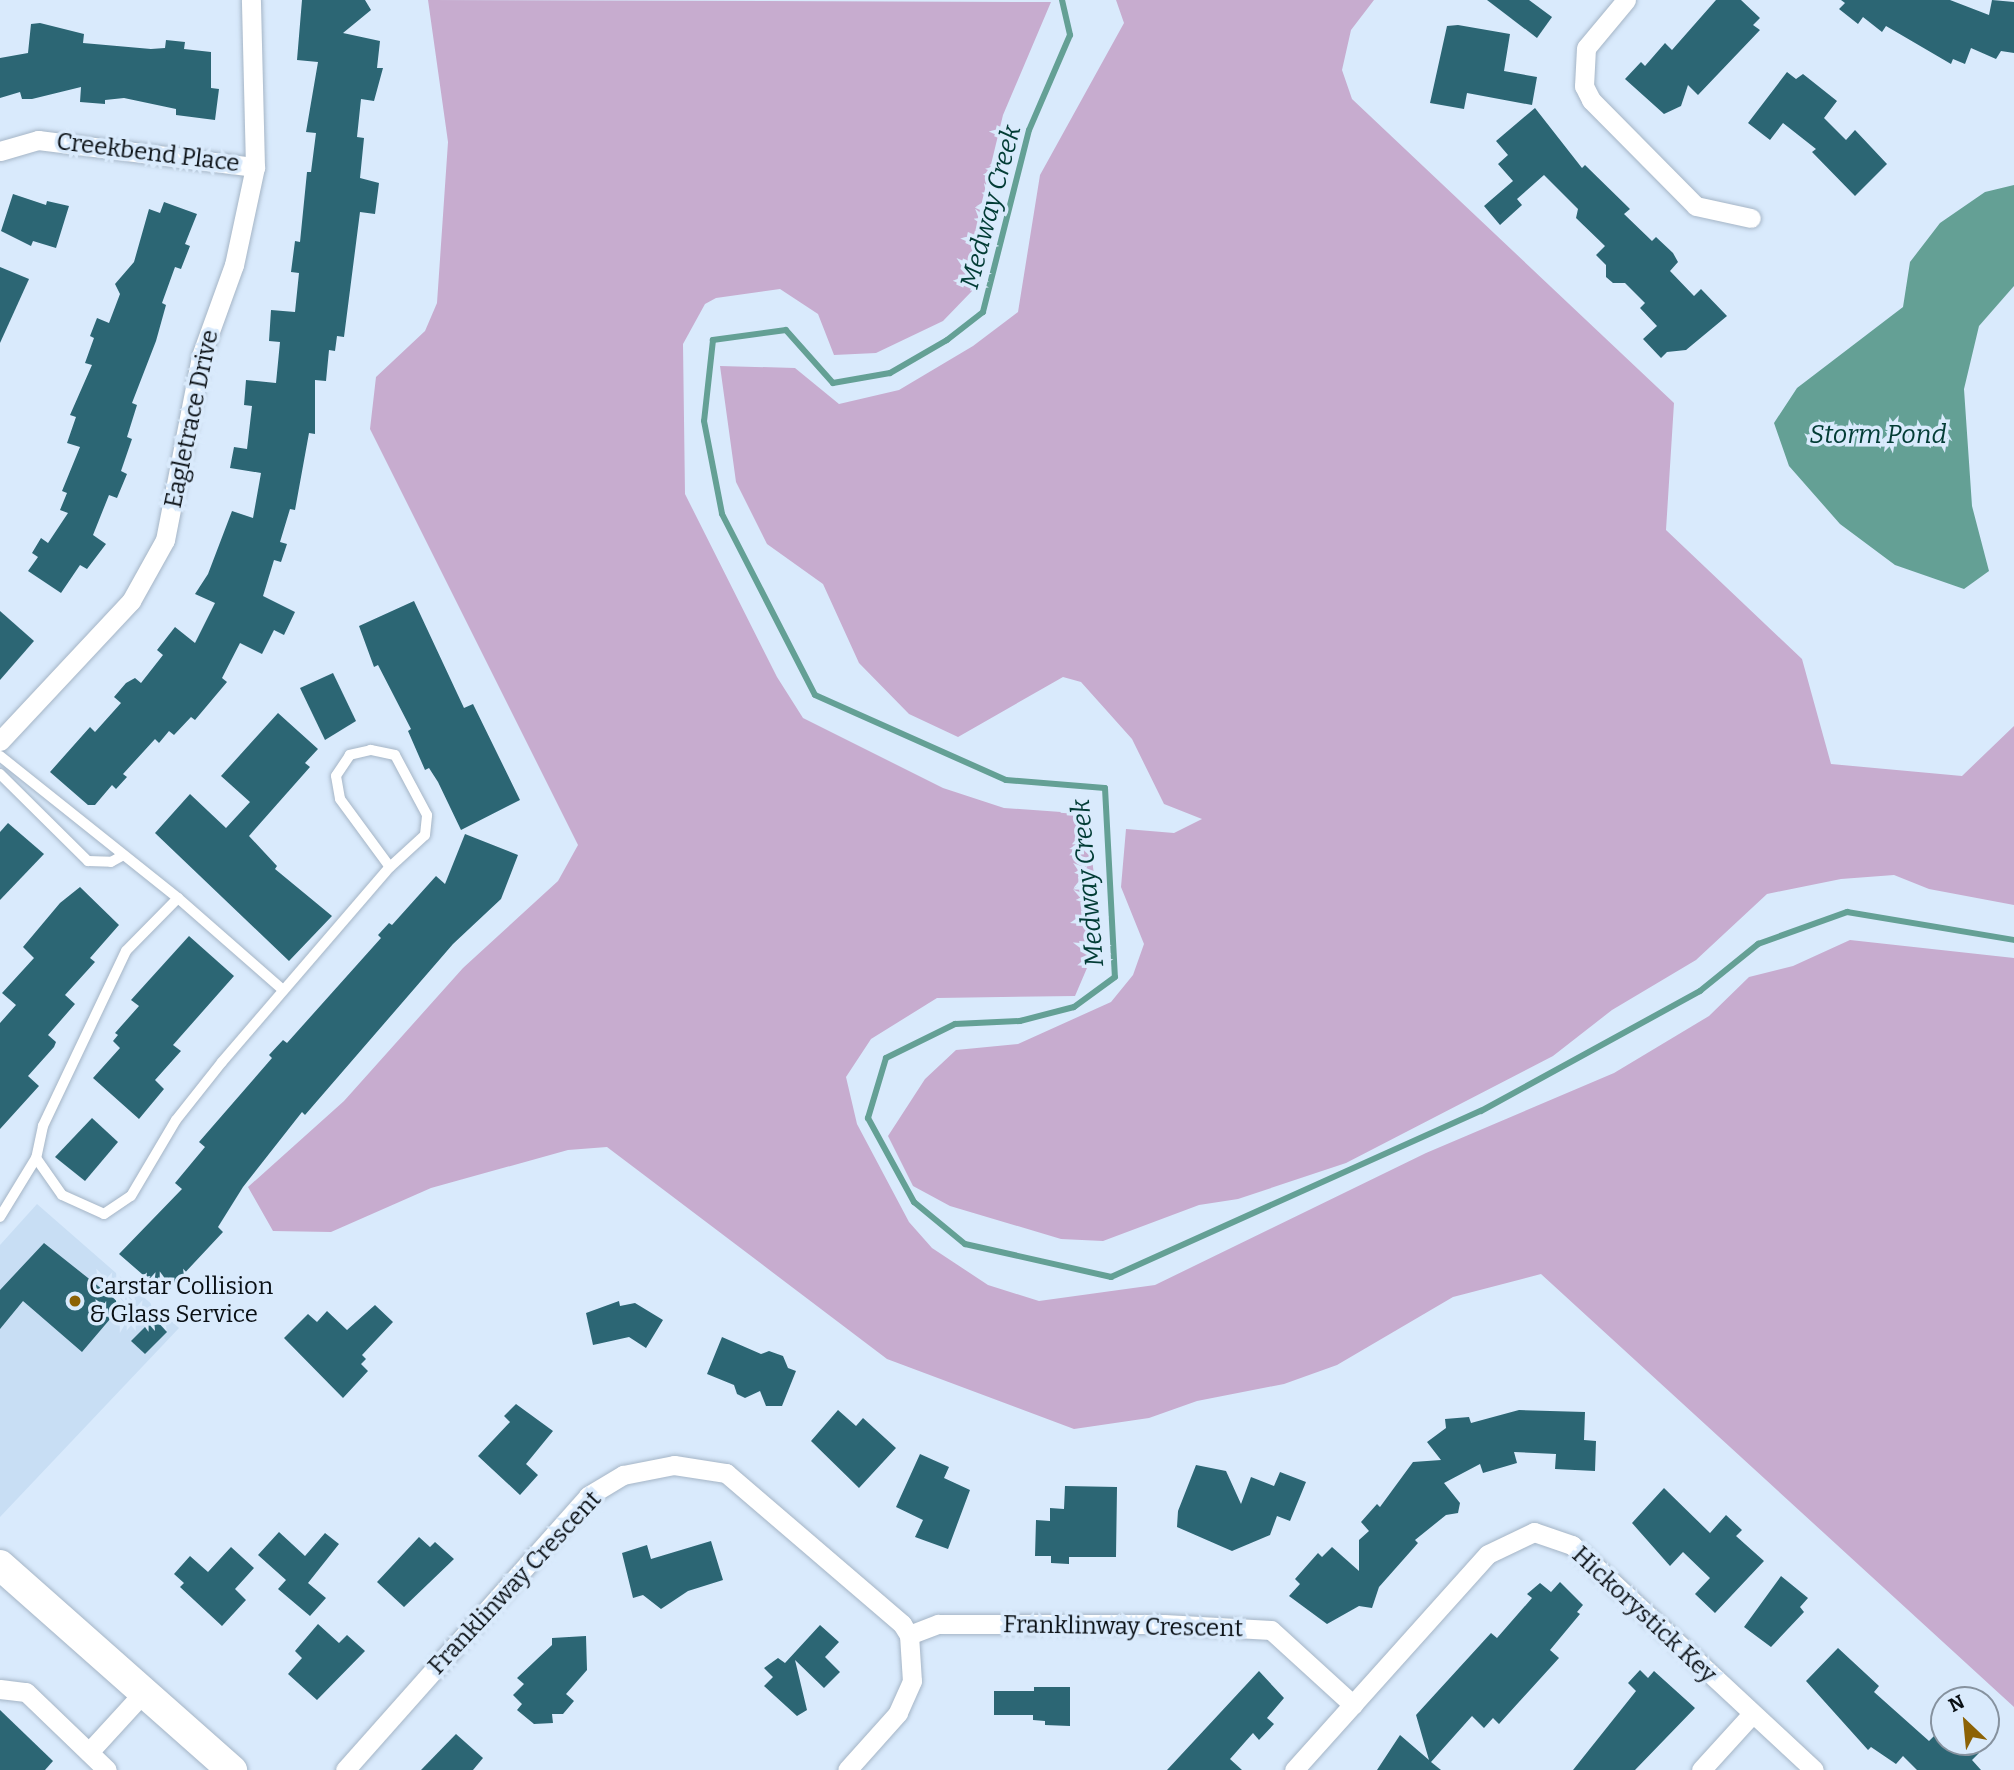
<!DOCTYPE html>
<style>
body{margin:0}
#map{position:relative;width:2014px;height:1770px;overflow:hidden;background:#d9eafc;font-family:Bitter,serif}
div>[style]{position:absolute}
[style*='--x']{left:calc(var(--x)*1px);top:calc(var(--y)*1px);width:calc(var(--w)*1px);rotate:calc(var(--a)*1deg)}
.built>*{inset:0;background:#c8def4}
.green>*{inset:0;background:#c7accf}
.water>*{inset:0;background:#64a095}
.stream>*{height:6px;margin:-3px;padding:0 3px;transform-origin:3px;border-radius:3px;background:#64a095}
.building>*{inset:0;background:#2c6674}
.roads{filter:drop-shadow(0 0 2px #a5b5c6) drop-shadow(0 0 2px #a5b5c6)}
.lane>*{height:10px;margin:-5px;padding:0 5px;transform-origin:5px;border-radius:5px;background:#fff}
.street>*{height:19px;margin:-9.5px;padding:0 9.5px;transform-origin:9.5px;border-radius:9.5px;background:#fff}
.primary>*{height:30px;margin:-15px;padding:0 15px;transform-origin:15px;border-radius:15px;background:#fff}
.dots>*{width:19px;height:19px;translate:-50% -50%;box-sizing:border-box;border:4px solid #d9eafc;border-radius:50%}
span{translate:-50% -50%;white-space:nowrap;text-align:center;line-height:1.15;-webkit-text-stroke:7px #d9eafc;paint-order:stroke}
.street-label{font-size:24px;color:#090f14}
.poi-label{font-size:24px;color:#090f14}
.left{translate:0 -50%;text-align:left}
.water-label{font-size:26px;color:#023c35;font-style:italic}
.north{position:absolute;left:1930px;top:1686px;width:70px;height:70px;box-sizing:border-box;background:#d9eafc;border:2px solid #86929f;border-radius:50%;rotate:334deg;font-size:19px;font-weight:700;line-height:28px;text-align:center;color:#090f14}
.north::after{content:'';display:block;margin:auto;width:24px;height:32px;background:#8c6205;clip-path:polygon(50% 0,100% 100%,50% 72%,0 100%)}
</style>
<div id="map">
<div class="built">
<div style="clip-path:polygon(37px 1204px,179px 1328px,0 1517px,0 1245px)"></div>
</div>
<div class="green">
<div style="clip-path:polygon(428px 0,1051px 2px,1003px 115px,978px 218px,972px 291px,943px 321px,876px 353px,834px 355px,818px 314px,780px 289px,716px 298px,705px 304px,683px 344px,685px 494px,777px 677px,803px 718px,943px 788px,1004px 808px,1075px 813px,1087px 823px,1099px 911px,1087px 968px,1075px 996px,937px 998px,871px 1039px,846px 1077px,857px 1124px,909px 1222px,932px 1248px,988px 1285px,1039px 1301px,1155px 1285px,1426px 1153px,1614px 1073px,1709px 1016px,1749px 977px,1793px 966px,1850px 940px,2014px 958px,2014px 1707px,1541px 1274px,1453px 1297px,1337px 1365px,1284px 1384px,1197px 1401px,1149px 1418px,1074px 1429px,887px 1359px,607px 1147px,568px 1150px,431px 1188px,331px 1232px,273px 1231px,248px 1187px,344px 1101px,463px 968px,558px 881px,578px 845px,370px 429px,376px 377px,425px 331px,437px 303px,448px 142px)"></div>
<div style="clip-path:polygon(1116px 0,1374px 0,1351px 30px,1342px 70px,1352px 99px,1674px 403px,1666px 530px,1802px 659px,1831px 764px,1962px 776px,2014px 726px,2014px 905px,1929px 889px,1894px 875px,1841px 879px,1767px 894px,1696px 960px,1612px 1010px,1553px 1056px,1346px 1163px,1238px 1199px,1199px 1205px,1103px 1241px,1061px 1239px,950px 1206px,913px 1186px,888px 1136px,925px 1079px,956px 1050px,1018px 1044px,1111px 1002px,1133px 975px,1144px 944px,1121px 887px,1126px 829px,1174px 833px,1202px 819px,1164px 804px,1132px 739px,1081px 682px,1063px 677px,958px 737px,909px 714px,859px 663px,823px 584px,767px 544px,736px 482px,720px 366px,795px 368px,839px 404px,899px 390px,973px 346px,1018px 312px,1040px 175px,1124px 23px)"></div>
</div>
<div class="water">
<div style="clip-path:polygon(2014px 185px,2014px 286px,1979px 326px,1964px 389px,1972px 506px,1989px 571px,1964px 589px,1895px 565px,1840px 524px,1789px 466px,1774px 423px,1797px 388px,1903px 307px,1910px 262px,1940px 223px,1985px 192px)"></div>
</div>
<div class="stream">
<div style="--x:1062;--y:0;--w:36;--a:77"></div>
<div style="--x:1070;--y:35;--w:103;--a:113.3"></div>
<div style="--x:1029;--y:130;--w:188;--a:104.2"></div>
<div style="--x:983;--y:312;--w:46;--a:142.1"></div>
<div style="--x:947;--y:340;--w:66;--a:149.9"></div>
<div style="--x:890;--y:373;--w:58;--a:170"></div>
<div style="--x:833;--y:383;--w:71;--a:-131.6"></div>
<div style="--x:786;--y:330;--w:74;--a:172.2"></div>
<div style="--x:713;--y:340;--w:81;--a:96.3"></div>
<div style="--x:704;--y:421;--w:95;--a:79"></div>
<div style="--x:722;--y:514;--w:203;--a:62.8"></div>
<div style="--x:815;--y:695;--w:209;--a:24"></div>
<div style="--x:1006;--y:780;--w:99;--a:4.6"></div>
<div style="--x:1105;--y:788;--w:189;--a:87"></div>
<div style="--x:1115;--y:977;--w:51;--a:143.8"></div>
<div style="--x:1074;--y:1007;--w:56;--a:165.5"></div>
<div style="--x:1020;--y:1021;--w:65;--a:177.4"></div>
<div style="--x:955;--y:1024;--w:77;--a:153.8"></div>
<div style="--x:886;--y:1058;--w:63;--a:106.7"></div>
<div style="--x:868;--y:1118;--w:96;--a:61.3"></div>
<div style="--x:914;--y:1202;--w:66;--a:39.5"></div>
<div style="--x:965;--y:1244;--w:150;--a:12.7"></div>
<div style="--x:1111;--y:1277;--w:406;--a:-24.2"></div>
<div style="--x:1481;--y:1111;--w:250;--a:-28.7"></div>
<div style="--x:1700;--y:991;--w:75;--a:-39"></div>
<div style="--x:1758;--y:944;--w:95;--a:-19.8"></div>
<div style="--x:1847;--y:912;--w:169;--a:9.5"></div>
</div>
<div class="building">
<div style="clip-path:polygon(302px 0,365px 0,371px 10px,343px 33px,380px 41px,377px 68px,383px 68px,374px 101px,361px 99px,357px 137px,364px 138px,360px 178px,379px 183px,375px 214px,360px 212px,344px 337px,337px 336px,335px 351px,329px 350px,326px 381px,315px 380px,315px 434px,309px 433px,295px 510px,290px 509px,280px 542px,287px 544px,281px 562px,274px 560px,263px 596px,295px 612px,284px 635px,274px 630px,262px 654px,240px 643px,222px 678px,227px 682px,195px 720px,191px 717px,174px 735px,169px 731px,159px 743px,155px 739px,123px 774px,127px 777px,116px 789px,112px 785px,95px 805px,88px 805px,50px 772px,90px 727px,95px 732px,121px 703px,114px 697px,126px 683px,135px 678px,141px 683px,163px 655px,157px 650px,175px 627px,195px 643px,215px 603px,195px 594px,208px 574px,232px 511px,253px 518px,261px 473px,230px 468px,234px 447px,247px 449px,252px 406px,244px 405px,246px 380px,276px 383px,280px 342px,269px 341px,271px 310px,295px 312px,299px 273px,291px 272px,295px 241px,300px 242px,307px 172px,311px 172px,316px 133px,306px 132px,318px 62px,297px 60px)"></div>
<div style="clip-path:polygon(1487px 0,1529px 0,1552px 17px,1537px 38px)"></div>
<div style="clip-path:polygon(1716px 0,1741px 0,1760px 18px,1753px 25px,1760px 30px,1698px 95px,1688px 85px,1681px 106px,1664px 114px,1625px 79px,1641px 62px,1645px 66px,1665px 43px,1672px 50px)"></div>
<div style="clip-path:polygon(1841px 0,1950px 0,1989px 15px,1992px 0,2014px 2px,2014px 53px,2001px 51px,1996px 59px,1971px 48px,1965px 64px,1953px 59px,1951px 64px,1886px 26px,1882px 32px,1863px 17px,1858px 24px,1839px 9px,1845px 3px)"></div>
<div style="clip-path:polygon(40px 23px,84px 34px,83px 43px,151px 49px,165px 48px,166px 40px,185px 42px,184px 49px,211px 52px,211px 88px,219px 89px,215px 120px,176px 115px,176px 109px,124px 98px,105px 100px,105px 104px,80px 102px,81px 87px,32px 99px,22px 99px,20px 92px,0 98px,0 58px,28px 53px,31px 24px)"></div>
<div style="clip-path:polygon(1458px 25px,1510px 34px,1504px 71px,1537px 77px,1532px 105px,1467px 93px,1464px 109px,1430px 103px,1447px 26px)"></div>
<div style="clip-path:polygon(1787px 72px,1796px 79px,1803px 74px,1837px 101px,1824px 118px,1846px 140px,1855px 130px,1887px 164px,1855px 196px,1812px 152px,1816px 149px,1783px 123px,1770px 140px,1748px 123px)"></div>
<div style="clip-path:polygon(1535px 108px,1582px 168px,1585px 165px,1630px 209px,1624px 214px,1652px 241px,1656px 237px,1673px 253px,1678px 262px,1670px 271px,1694px 296px,1701px 289px,1727px 316px,1686px 350px,1667px 352px,1661px 358px,1643px 339px,1657px 326px,1640px 308px,1645px 303px,1625px 283px,1613px 283px,1606px 277px,1606px 265px,1596px 255px,1605px 246px,1576px 218px,1578px 209px,1544px 175px,1517px 199px,1522px 205px,1500px 225px,1484px 206px,1513px 181px,1498px 164px,1508px 155px,1496px 141px)"></div>
<div style="clip-path:polygon(13px 194px,46px 205px,47px 201px,69px 206px,56px 248px,33px 241px,31px 246px,1px 231px)"></div>
<div style="clip-path:polygon(164px 202px,197px 214px,185px 244px,190px 246px,181px 269px,175px 267px,162px 303px,166px 305px,156px 341px,132px 403px,137px 405px,127px 437px,132px 439px,121px 471px,127px 474px,117px 498px,109px 495px,93px 535px,106px 544px,87px 569px,80px 565px,61px 593px,28px 571px,38px 557px,32px 553px,41px 538px,48px 543px,68px 513px,60px 510px,67px 493px,62px 491px,80px 447px,67px 443px,76px 417px,70px 415px,92px 365px,85px 363px,94px 338px,90px 336px,97px 318px,109px 323px,120px 294px,115px 284px,134px 262px,149px 209px,160px 213px)"></div>
<div style="clip-path:polygon(0 267px,29px 279px,0 343px)"></div>
<div style="clip-path:polygon(414px 601px,464px 708px,473px 704px,520px 800px,461px 830px,438px 782px,429px 768px,425px 770px,408px 731px,411px 729px,378px 665px,374px 667px,359px 626px)"></div>
<div style="clip-path:polygon(0 611px,34px 641px,0 680px)"></div>
<div style="clip-path:polygon(333px 673px,356px 721px,325px 740px,300px 688px)"></div>
<div style="clip-path:polygon(278px 713px,318px 749px,305px 763px,310px 767px,249px 836px,277px 866px,275px 869px,332px 916px,289px 961px,155px 833px,190px 794px,226px 828px,250px 802px,221px 776px)"></div>
<div style="clip-path:polygon(8px 823px,44px 854px,0 900px,0 832px)"></div>
<div style="clip-path:polygon(465px 834px,518px 855px,501px 899px,453px 944px,305px 1115px,302px 1112px,243px 1187px,218px 1227px,223px 1232px,165px 1294px,119px 1254px,182px 1189px,175px 1183px,205px 1147px,199px 1142px,272px 1058px,269px 1055px,283px 1040px,287px 1043px,381px 938px,378px 935px,389px 923px,392px 925px,436px 876px,445px 884px)"></div>
<div style="clip-path:polygon(80px 887px,119px 925px,90px 958px,95px 962px,65px 995px,75px 1004px,48px 1035px,56px 1042px,54px 1047px,28px 1076px,39px 1086px,0 1129px,0 1023px,16px 1005px,2px 993px,34px 958px,23px 947px,60px 903px)"></div>
<div style="clip-path:polygon(189px 936px,234px 976px,173px 1045px,181px 1051px,155px 1080px,164px 1089px,139px 1119px,93px 1078px,120px 1048px,113px 1041px,118px 1035px,115px 1033px,139px 1006px,131px 1000px)"></div>
<div style="clip-path:polygon(92px 1118px,118px 1142px,85px 1181px,55px 1157px)"></div>
<div style="clip-path:polygon(44px 1243px,122px 1305px,82px 1352px,23px 1301px,0 1329px,0 1290px)"></div>
<div style="clip-path:polygon(619px 1301px,620px 1306px,635px 1303px,663px 1320px,646px 1348px,629px 1337px,593px 1345px,586px 1313px)"></div>
<div style="clip-path:polygon(375px 1305px,393px 1322px,362px 1355px,366px 1359px,361px 1364px,368px 1371px,343px 1398px,284px 1338px,308px 1314px,317px 1322px,327px 1311px,347px 1330px)"></div>
<div style="clip-path:polygon(154px 1318px,167px 1332px,145px 1354px,131px 1341px)"></div>
<div style="clip-path:polygon(722px 1337px,761px 1354px,769px 1351px,783px 1356px,788px 1368px,796px 1371px,782px 1406px,766px 1406px,760px 1391px,745px 1398px,737px 1394px,734px 1385px,707px 1374px)"></div>
<div style="clip-path:polygon(516px 1404px,553px 1431px,526px 1464px,538px 1475px,520px 1495px,478px 1456px,510px 1422px,504px 1416px)"></div>
<div style="clip-path:polygon(838px 1410px,856px 1426px,863px 1418px,896px 1448px,859px 1488px,811px 1441px)"></div>
<div style="clip-path:polygon(1519px 1410px,1585px 1412px,1584px 1440px,1596px 1441px,1595px 1471px,1555px 1469px,1556px 1454px,1514px 1452px,1517px 1463px,1483px 1473px,1480px 1464px,1444px 1483px,1460px 1503px,1458px 1513px,1446px 1515px,1415px 1540px,1418px 1543px,1379px 1587px,1372px 1608px,1359px 1606px,1327px 1624px,1289px 1596px,1300px 1584px,1295px 1579px,1318px 1553px,1322px 1557px,1332px 1547px,1359px 1571px,1359px 1540px,1369px 1531px,1361px 1522px,1377px 1504px,1380px 1507px,1413px 1462px,1441px 1460px,1427px 1442px,1446px 1428px,1445px 1419px,1469px 1417px,1471px 1423px)"></div>
<div style="clip-path:polygon(920px 1454px,949px 1467px,944px 1478px,970px 1490px,948px 1549px,915px 1537px,923px 1520px,896px 1507px)"></div>
<div style="clip-path:polygon(1196px 1465px,1226px 1471px,1241px 1504px,1251px 1477px,1274px 1486px,1280px 1472px,1306px 1482px,1290px 1521px,1277px 1516px,1270px 1535px,1232px 1551px,1177px 1527px,1178px 1511px)"></div>
<div style="clip-path:polygon(1065px 1486px,1117px 1487px,1116px 1557px,1069px 1557px,1069px 1564px,1051px 1563px,1051px 1556px,1035px 1556px,1036px 1520px,1050px 1521px,1050px 1508px,1064px 1509px)"></div>
<div style="clip-path:polygon(1664px 1488px,1710px 1533px,1726px 1515px,1742px 1530px,1736px 1536px,1764px 1561px,1715px 1613px,1695px 1594px,1710px 1578px,1683px 1552px,1670px 1566px,1632px 1523px)"></div>
<div style="clip-path:polygon(279px 1532px,305px 1556px,325px 1533px,339px 1544px,308px 1583px,326px 1598px,310px 1616px,278px 1589px,286px 1580px,258px 1555px)"></div>
<div style="clip-path:polygon(419px 1537px,430px 1547px,435px 1542px,454px 1559px,404px 1607px,377px 1582px)"></div>
<div style="clip-path:polygon(711px 1541px,723px 1580px,688px 1591px,661px 1609px,643px 1595px,633px 1598px,622px 1553px,647px 1545px,651px 1559px)"></div>
<div style="clip-path:polygon(231px 1547px,254px 1568px,235px 1589px,246px 1600px,222px 1626px,180px 1587px,184px 1583px,174px 1574px,190px 1556px,208px 1572px)"></div>
<div style="clip-path:polygon(1781px 1576px,1808px 1598px,1800px 1607px,1804px 1612px,1771px 1647px,1744px 1627px)"></div>
<div style="clip-path:polygon(1560px 1582px,1583px 1605px,1577px 1612px,1580px 1614px,1550px 1650px,1559px 1658px,1499px 1724px,1493px 1718px,1484px 1728px,1472px 1716px,1431px 1762px,1441px 1770px,1377px 1770px,1400px 1735px,1429px 1760px,1416px 1715px,1491px 1633px,1497px 1638px,1532px 1598px,1527px 1594px,1540px 1583px,1551px 1592px)"></div>
<div style="clip-path:polygon(318px 1624px,339px 1643px,347px 1635px,365px 1651px,317px 1700px,288px 1674px,302px 1658px,295px 1651px)"></div>
<div style="clip-path:polygon(820px 1625px,839px 1642px,825px 1657px,840px 1672px,824px 1688px,795px 1660px,807px 1710px,797px 1716px,764px 1686px,773px 1677px,764px 1668px,778px 1658px,785px 1663px)"></div>
<div style="clip-path:polygon(586px 1636px,587px 1670px,566px 1694px,574px 1701px,563px 1714px,552px 1714px,553px 1723px,534px 1724px,517px 1710px,522px 1704px,513px 1695px,524px 1684px,517px 1678px,552px 1645px,552px 1638px)"></div>
<div style="clip-path:polygon(1838px 1648px,1879px 1686px,1874px 1692px,1929px 1741px,1938px 1732px,1944px 1742px,1968px 1742px,1979px 1753px,1972px 1760px,1981px 1770px,1917px 1770px,1903px 1756px,1896px 1764px,1871px 1747px,1868px 1750px,1806px 1681px)"></div>
<div style="clip-path:polygon(1640px 1670px,1648px 1678px,1654px 1671px,1695px 1708px,1635px 1770px,1573px 1770px,1636px 1691px,1628px 1683px)"></div>
<div style="clip-path:polygon(1259px 1671px,1284px 1698px,1267px 1718px,1274px 1724px,1259px 1740px,1253px 1733px,1230px 1759px,1242px 1770px,1167px 1770px)"></div>
<div style="clip-path:polygon(1034px 1687px,1070px 1687px,1070px 1726px,1045px 1725px,1045px 1721px,1033px 1720px,1033px 1715px,994px 1715px,994px 1691px,1034px 1691px)"></div>
<div style="clip-path:polygon(0 1710px,53px 1761px,45px 1770px,0 1770px)"></div>
<div style="clip-path:polygon(456px 1734px,483px 1758px,473px 1770px,421px 1770px)"></div>
</div>
<div class="roads">
<div class="lane">
<div style="--x:0;--y:756;--w:228;--a:38.6"></div>
<div style="--x:178;--y:898;--w:140;--a:41.2"></div>
<div style="--x:0;--y:774;--w:124;--a:44.7"></div>
<div style="--x:88;--y:861;--w:23;--a:2"></div>
<div style="--x:111;--y:862;--w:13;--a:-29"></div>
<div style="--x:178;--y:898;--w:74;--a:134.5"></div>
<div style="--x:126;--y:951;--w:194;--a:115.4"></div>
<div style="--x:43;--y:1126;--w:33;--a:102"></div>
<div style="--x:36;--y:1158;--w:45;--a:54.9"></div>
<div style="--x:62;--y:1195;--w:46;--a:24.3"></div>
<div style="--x:104;--y:1214;--w:32;--a:-34"></div>
<div style="--x:131;--y:1196;--w:88;--a:-59.4"></div>
<div style="--x:176;--y:1120;--w:74;--a:-51.6"></div>
<div style="--x:222;--y:1062;--w:257;--a:-49.3"></div>
<div style="--x:390;--y:867;--w:47;--a:-42.4"></div>
<div style="--x:425;--y:835;--w:20;--a:-84"></div>
<div style="--x:427;--y:815;--w:68;--a:-118.1"></div>
<div style="--x:395;--y:755;--w:25;--a:-168"></div>
<div style="--x:371;--y:750;--w:22;--a:167"></div>
<div style="--x:350;--y:755;--w:25;--a:124"></div>
<div style="--x:336;--y:776;--w:23;--a:80"></div>
<div style="--x:340;--y:799;--w:84;--a:53.7"></div>
<div style="--x:0;--y:1217;--w:69;--a:-58.6"></div>
</div>
<div class="street">
<div style="--x:1626;--y:0;--w:62;--a:129.8"></div>
<div style="--x:1586;--y:48;--w:38;--a:93"></div>
<div style="--x:1584;--y:86;--w:16;--a:63"></div>
<div style="--x:1591;--y:100;--w:149;--a:45.3"></div>
<div style="--x:1696;--y:206;--w:56;--a:12.3"></div>
<div style="--x:0;--y:151;--w:40;--a:-16"></div>
<div style="--x:38;--y:140;--w:219;--a:7.1"></div>
<div style="--x:0;--y:741;--w:192;--a:-46.9"></div>
<div style="--x:131;--y:601;--w:70;--a:-60.9"></div>
<div style="--x:165;--y:540;--w:187;--a:-78.9"></div>
<div style="--x:201;--y:356;--w:97;--a:-70.1"></div>
<div style="--x:234;--y:265;--w:100;--a:-77.9"></div>
<div style="--x:255;--y:167;--w:167;--a:-91.4"></div>
<div style="--x:909;--y:1635;--w:31;--a:-21"></div>
<div style="--x:938;--y:1624;--w:226;--a:0"></div>
<div style="--x:1164;--y:1624;--w:107;--a:3.2"></div>
<div style="--x:1271;--y:1630;--w:111;--a:42.4"></div>
<div style="--x:0;--y:1689;--w:26;--a:7"></div>
<div style="--x:26;--y:1692;--w:112;--a:43.9"></div>
<div style="--x:89;--y:1752;--w:81;--a:-47.5"></div>
<div style="--x:345;--y:1770;--w:366;--a:-48.4"></div>
<div style="--x:588;--y:1496;--w:41;--a:-31"></div>
<div style="--x:623;--y:1475;--w:52;--a:-11.1"></div>
<div style="--x:674;--y:1465;--w:53;--a:8.7"></div>
<div style="--x:726;--y:1473;--w:232;--a:40.6"></div>
<div style="--x:902;--y:1624;--w:13;--a:58"></div>
<div style="--x:909;--y:1635;--w:46;--a:86.3"></div>
<div style="--x:912;--y:1681;--w:35;--a:114"></div>
<div style="--x:898;--y:1713;--w:76;--a:131.8"></div>
<div style="--x:1294;--y:1770;--w:290;--a:-48.1"></div>
<div style="--x:1488;--y:1554;--w:51;--a:-25.6"></div>
<div style="--x:1534;--y:1532;--w:40;--a:18.9"></div>
<div style="--x:1572;--y:1545;--w:330;--a:42.9"></div>
<div style="--x:1701;--y:1770;--w:74;--a:-47.7"></div>
</div>
<div class="primary">
<div style="--x:0;--y:1565;--w:310;--a:41.5"></div>
</div>
</div>
<div class="dots">
<div style="left:75px;top:1301px;background:#8c6205"></div>
</div>
<div class="street-label">
<span style="left:148px;top:153px;rotate:7deg">Creekbend Place</span>
<span style="left:192px;top:419px;rotate:-78deg">Eagletrace Drive</span>
<span style="left:515px;top:1583px;rotate:-47deg">Franklinway Crescent</span>
<span style="left:1644px;top:1615px;rotate:43deg">Hickorystick Key</span>
<span style="left:1123px;top:1627px;rotate:1deg">Franklinway Crescent</span>
</div>
<div class="poi-label">
<span class="left" style="left:89px;top:1301px">Carstar Collision<br>&amp; Glass Service</span>
</div>
<div class="water-label">
<span style="left:991px;top:207px;rotate:-75deg">Medway Creek</span>
<span style="left:1878px;top:435px">Storm Pond</span>
<span style="left:1088px;top:883px;rotate:-95deg">Medway Creek</span>
</div>
<div class="north">N</div>
</div>
